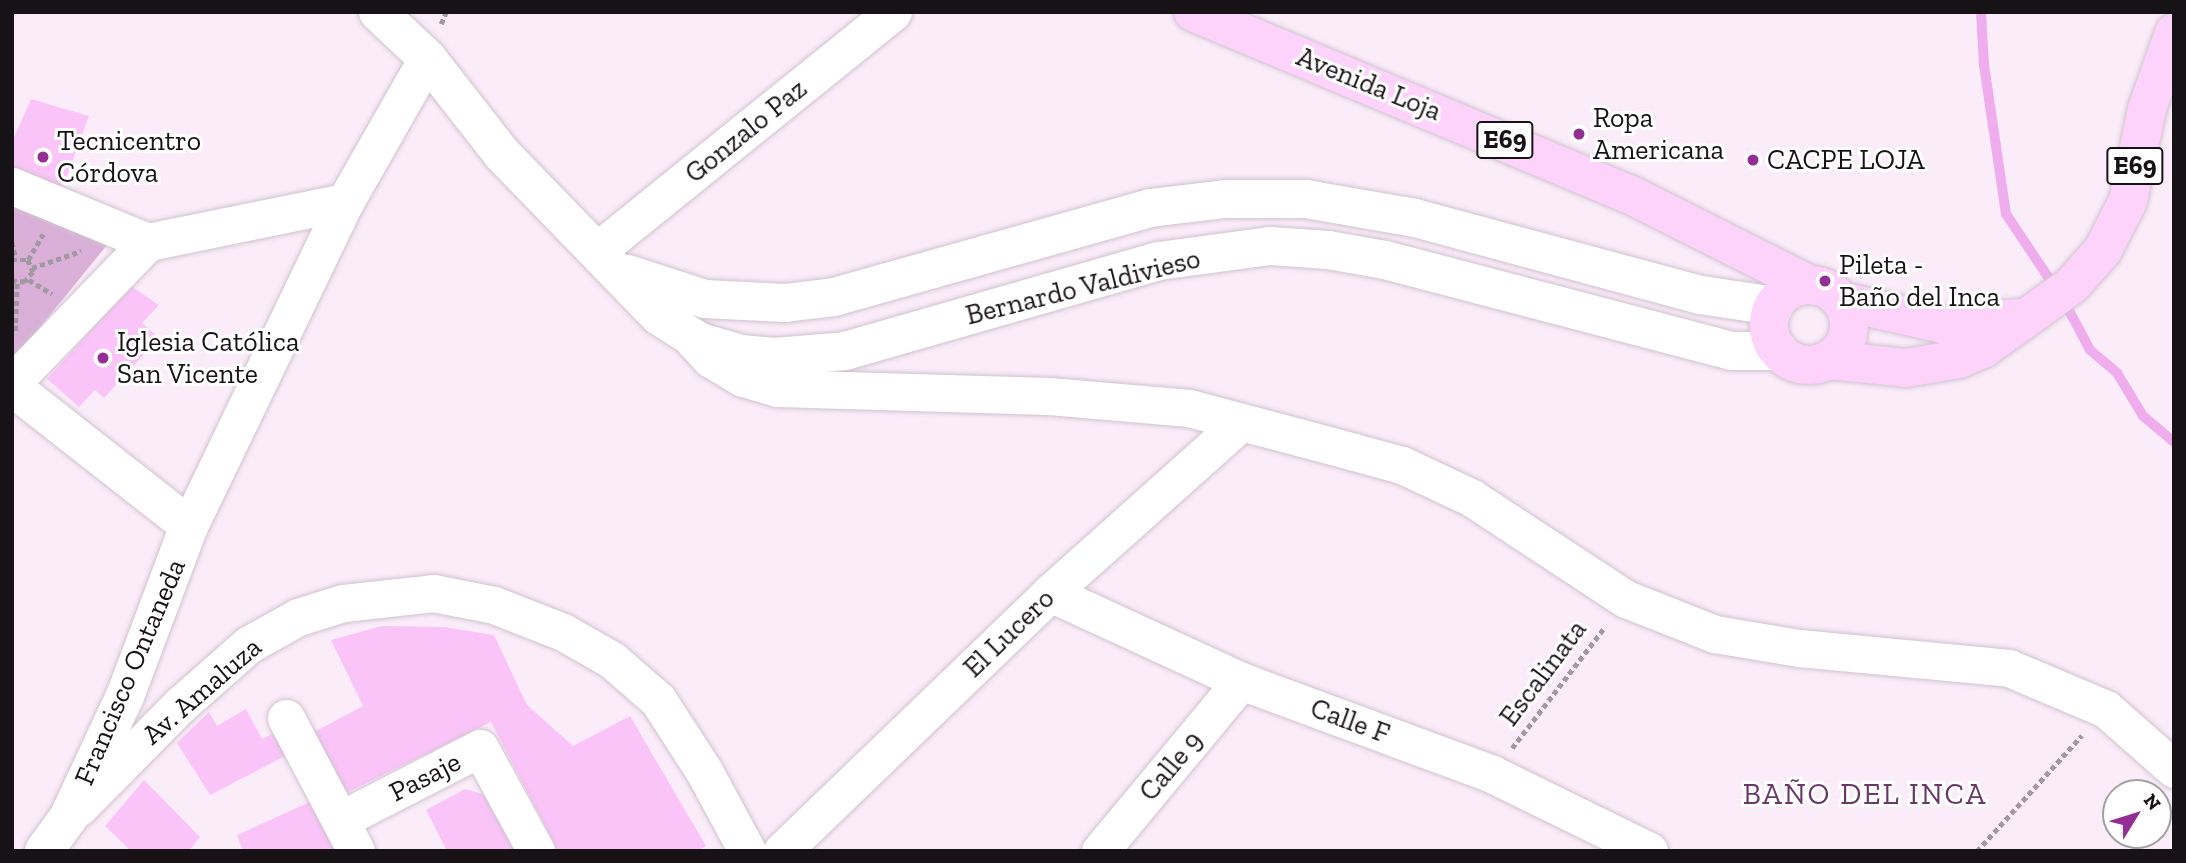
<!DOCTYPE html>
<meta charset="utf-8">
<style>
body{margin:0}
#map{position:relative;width:2186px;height:863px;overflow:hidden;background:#faecf9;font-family:"Zilla Slab",serif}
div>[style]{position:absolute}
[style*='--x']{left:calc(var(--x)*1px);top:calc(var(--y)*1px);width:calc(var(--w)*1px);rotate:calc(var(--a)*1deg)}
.green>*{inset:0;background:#dab0d8}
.stream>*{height:10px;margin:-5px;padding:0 5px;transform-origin:5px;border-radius:5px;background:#f0adee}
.building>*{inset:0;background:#fbc4f9}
.path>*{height:4.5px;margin-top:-2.25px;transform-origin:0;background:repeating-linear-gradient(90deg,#a298a1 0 5px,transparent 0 8.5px)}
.roads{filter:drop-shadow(0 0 2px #d0c3cf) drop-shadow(0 0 2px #d0c3cf)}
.minor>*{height:37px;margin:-18.5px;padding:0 18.5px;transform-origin:18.5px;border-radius:18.5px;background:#fff}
.tertiary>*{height:38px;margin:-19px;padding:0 19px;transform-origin:19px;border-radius:19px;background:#fff}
.secondary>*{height:38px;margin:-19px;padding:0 19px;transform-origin:19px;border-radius:19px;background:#fff}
.primary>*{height:38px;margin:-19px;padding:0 19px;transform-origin:19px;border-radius:19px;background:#fdd3fb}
.primary>.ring{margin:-19px;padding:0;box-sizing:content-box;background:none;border:38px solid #fdd3fb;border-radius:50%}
.dots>*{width:19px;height:19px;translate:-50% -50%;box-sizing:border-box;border:4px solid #fff;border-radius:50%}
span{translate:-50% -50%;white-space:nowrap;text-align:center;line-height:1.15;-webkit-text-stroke:6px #fff;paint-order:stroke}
.shield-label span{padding:2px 5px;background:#fff;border:2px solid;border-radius:5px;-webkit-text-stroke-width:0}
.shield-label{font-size:26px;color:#171216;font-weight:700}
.street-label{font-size:28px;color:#171216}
.poi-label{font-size:28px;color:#171216}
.left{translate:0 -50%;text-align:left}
.neighbourhood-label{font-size:30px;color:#6a3769;letter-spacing:2px}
.frame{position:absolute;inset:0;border:14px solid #171216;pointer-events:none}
.north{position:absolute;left:2102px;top:779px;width:70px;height:70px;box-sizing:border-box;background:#fff;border:2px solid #a2a0a2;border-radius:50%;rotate:52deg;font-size:19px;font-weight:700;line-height:28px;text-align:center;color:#171216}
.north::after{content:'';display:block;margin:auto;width:24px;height:32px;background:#932e94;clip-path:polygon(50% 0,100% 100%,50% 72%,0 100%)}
</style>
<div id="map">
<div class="green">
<div style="clip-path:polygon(12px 196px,107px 245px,15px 358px,12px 356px)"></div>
</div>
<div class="stream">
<div style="--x:1981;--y:12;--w:53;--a:86.8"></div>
<div style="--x:1984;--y:65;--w:151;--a:81.6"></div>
<div style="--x:2006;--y:214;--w:90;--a:56.3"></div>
<div style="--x:2064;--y:301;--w:55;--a:62"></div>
<div style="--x:2090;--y:350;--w:35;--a:40"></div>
<div style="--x:2117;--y:373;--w:50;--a:58.8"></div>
<div style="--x:2143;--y:416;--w:40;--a:40"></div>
</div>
<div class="building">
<div style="clip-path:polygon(31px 99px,89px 116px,61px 192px,12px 171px,12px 142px)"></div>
<div style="clip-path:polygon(131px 286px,159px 305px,142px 323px,159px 338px,104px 398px,95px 390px,79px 407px,47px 379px)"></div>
<div style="clip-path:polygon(382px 626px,444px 627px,494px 635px,527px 705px,573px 746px,630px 716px,706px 846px,697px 851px,558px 851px,491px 722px,344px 794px,314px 732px,363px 706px,331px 640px)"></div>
<div style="clip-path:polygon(246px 709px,262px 739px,277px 732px,289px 754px,210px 795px,177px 743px,209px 712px,217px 726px)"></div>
<div style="clip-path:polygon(144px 780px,200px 837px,189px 851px,131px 851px,105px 826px)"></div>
<div style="clip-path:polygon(465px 789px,483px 794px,516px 851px,447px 851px,426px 810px)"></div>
<div style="clip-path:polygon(312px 801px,337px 851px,243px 851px,237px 835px)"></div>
</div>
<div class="path">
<div style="--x:441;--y:24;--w:13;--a:-67"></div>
<div style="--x:12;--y:242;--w:17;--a:77"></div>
<div style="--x:12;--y:260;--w:16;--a:0"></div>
<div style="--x:28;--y:260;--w:13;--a:67"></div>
<div style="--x:33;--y:272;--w:13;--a:129"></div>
<div style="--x:25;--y:282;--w:13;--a:-176"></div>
<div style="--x:28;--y:260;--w:30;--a:-60"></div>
<div style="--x:32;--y:268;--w:52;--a:-19.1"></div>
<div style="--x:29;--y:280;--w:27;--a:31"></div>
<div style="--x:15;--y:331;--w:48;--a:-87.6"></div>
<div style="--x:1512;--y:748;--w:153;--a:-52.5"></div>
<div style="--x:1977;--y:851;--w:156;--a:-47.8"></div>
</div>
<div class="roads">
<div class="minor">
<div style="--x:12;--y:186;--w:147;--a:22.4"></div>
<div style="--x:148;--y:242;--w:196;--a:134"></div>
<div style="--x:148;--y:242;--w:201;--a:-11.5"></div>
<div style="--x:598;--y:250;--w:379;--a:-38.9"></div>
<div style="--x:693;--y:340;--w:26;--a:47"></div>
<div style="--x:711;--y:359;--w:37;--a:31"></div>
<div style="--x:743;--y:378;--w:35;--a:16"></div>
<div style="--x:777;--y:388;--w:272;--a:1.7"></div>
<div style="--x:1049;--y:396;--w:141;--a:4.9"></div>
<div style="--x:1189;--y:408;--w:171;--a:14.9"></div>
<div style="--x:1354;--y:452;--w:50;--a:15.2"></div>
<div style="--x:1402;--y:465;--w:77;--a:25.2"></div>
<div style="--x:1472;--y:498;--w:184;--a:33.3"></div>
<div style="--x:1626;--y:599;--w:96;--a:21.5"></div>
<div style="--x:1715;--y:634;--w:85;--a:9.5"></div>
<div style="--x:1799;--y:648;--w:211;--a:5.4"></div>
<div style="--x:2009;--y:668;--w:105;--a:22.9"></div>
<div style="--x:2106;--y:709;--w:91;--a:41.4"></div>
<div style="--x:189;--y:526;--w:360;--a:-64.3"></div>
<div style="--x:345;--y:202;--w:166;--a:-60.3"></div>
<div style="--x:1050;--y:593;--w:210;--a:24.7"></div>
<div style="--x:1241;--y:681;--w:268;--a:20.3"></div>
<div style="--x:1492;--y:774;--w:175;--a:26.1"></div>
<div style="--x:286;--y:718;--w:150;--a:62.2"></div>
<div style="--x:78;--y:808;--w:145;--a:-45.3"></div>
<div style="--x:180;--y:705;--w:91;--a:-41.4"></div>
<div style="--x:248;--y:645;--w:57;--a:-29.2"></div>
<div style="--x:298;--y:617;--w:47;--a:-17.3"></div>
<div style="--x:343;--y:603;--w:91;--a:-6.3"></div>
<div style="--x:433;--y:593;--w:62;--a:11.1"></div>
<div style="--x:494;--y:605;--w:74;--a:21.4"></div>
<div style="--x:563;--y:632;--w:56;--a:29.7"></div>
<div style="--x:612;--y:660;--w:61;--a:41"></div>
<div style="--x:658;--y:700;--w:85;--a:57.1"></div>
<div style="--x:704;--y:771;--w:91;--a:61.7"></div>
<div style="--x:340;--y:820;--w:157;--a:-27.2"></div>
<div style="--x:480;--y:748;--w:117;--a:61.5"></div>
<div style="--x:782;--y:851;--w:372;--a:-43.9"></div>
<div style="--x:1050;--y:593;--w:256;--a:-41.8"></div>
<div style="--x:1100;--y:851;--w:221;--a:-50.3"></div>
</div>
<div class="tertiary">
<div style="--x:378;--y:12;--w:67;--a:43.2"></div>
<div style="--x:427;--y:58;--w:122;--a:52"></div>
<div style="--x:502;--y:154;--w:226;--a:45.9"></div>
<div style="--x:659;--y:316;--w:49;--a:32.4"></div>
<div style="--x:700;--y:342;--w:43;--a:16.3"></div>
<div style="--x:741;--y:354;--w:33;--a:5"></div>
<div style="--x:774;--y:357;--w:71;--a:-4.8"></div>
<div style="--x:845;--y:351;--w:327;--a:-16"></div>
<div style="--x:1159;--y:261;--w:112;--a:-7.7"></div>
<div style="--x:1270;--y:246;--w:58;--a:3.9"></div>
<div style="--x:1328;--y:250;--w:58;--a:10"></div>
<div style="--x:1385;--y:260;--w:359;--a:14.7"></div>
<div style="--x:1732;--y:351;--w:47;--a:0"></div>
<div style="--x:628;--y:274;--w:81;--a:18"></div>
<div style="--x:705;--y:299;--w:80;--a:2.9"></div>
<div style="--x:785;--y:303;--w:49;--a:-7"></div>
<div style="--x:834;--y:297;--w:328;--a:-15.7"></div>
<div style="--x:1150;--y:208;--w:76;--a:-6.8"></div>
<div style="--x:1225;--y:199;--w:81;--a:0"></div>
<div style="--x:1306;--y:199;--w:111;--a:9.9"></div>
<div style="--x:1415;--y:218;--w:296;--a:15.1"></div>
<div style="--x:1701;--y:295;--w:74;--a:8.6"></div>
</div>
<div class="secondary">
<div style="--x:12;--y:387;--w:225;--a:38.1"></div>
<div style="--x:189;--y:526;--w:182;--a:110.6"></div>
<div style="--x:125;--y:696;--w:135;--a:115"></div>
<div style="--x:68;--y:818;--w:41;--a:126"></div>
</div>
<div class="primary">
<div style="--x:1193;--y:12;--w:472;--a:22.7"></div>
<div style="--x:1629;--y:194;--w:203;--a:26.7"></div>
<div class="ring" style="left:1769px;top:285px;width:42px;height:42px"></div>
<div style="--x:1841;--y:301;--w:104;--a:12.8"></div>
<div style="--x:1942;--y:324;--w:82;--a:-4.2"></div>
<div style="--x:1829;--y:360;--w:77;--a:5.9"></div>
<div style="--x:1906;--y:368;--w:54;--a:-9.6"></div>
<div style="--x:1959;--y:359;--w:26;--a:-23"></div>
<div style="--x:1983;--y:349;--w:110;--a:-35.7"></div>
<div style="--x:2072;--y:285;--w:47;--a:-48.5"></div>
<div style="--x:2103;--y:250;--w:55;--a:-63"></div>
<div style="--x:2128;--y:201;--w:94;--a:-78.3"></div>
<div style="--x:2147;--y:109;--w:81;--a:-70.4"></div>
</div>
</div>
<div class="dots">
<div style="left:1579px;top:134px;background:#932e94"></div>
<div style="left:43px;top:157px;background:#932e94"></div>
<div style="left:1753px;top:160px;background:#932e94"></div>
<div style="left:1825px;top:281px;background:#932e94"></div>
<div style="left:103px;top:358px;background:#932e94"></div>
</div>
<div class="shield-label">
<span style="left:1505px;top:140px">E69</span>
<span style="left:2135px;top:166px">E69</span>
</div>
<div class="street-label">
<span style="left:1369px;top:84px;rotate:22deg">Avenida Loja</span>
<span style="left:746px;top:131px;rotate:-39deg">Gonzalo Paz</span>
<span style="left:1083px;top:287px;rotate:-14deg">Bernardo Valdivieso</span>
<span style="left:1009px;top:633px;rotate:-44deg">El Lucero</span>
<span style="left:130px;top:672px;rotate:-67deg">Francisco Ontaneda</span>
<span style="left:1543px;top:673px;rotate:-53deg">Escalinata</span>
<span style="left:202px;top:691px;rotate:-41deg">Av. Amaluza</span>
<span style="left:1350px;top:721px;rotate:20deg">Calle F</span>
<span style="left:1171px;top:766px;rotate:-50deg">Calle 9</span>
<span style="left:425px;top:777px;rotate:-27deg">Pasaje</span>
</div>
<div class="poi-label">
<span class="left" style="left:1593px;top:134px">Ropa<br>Americana</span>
<span class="left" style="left:57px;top:157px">Tecnicentro<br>Córdova</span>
<span class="left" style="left:1767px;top:160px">CACPE LOJA</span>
<span class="left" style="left:1839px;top:281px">Pileta -<br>Baño del Inca</span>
<span class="left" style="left:117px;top:358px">Iglesia Católica<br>San Vicente</span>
</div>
<div class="neighbourhood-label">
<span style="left:1865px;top:794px">BAÑO DEL INCA</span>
</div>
<div class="frame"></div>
<div class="north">N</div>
</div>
